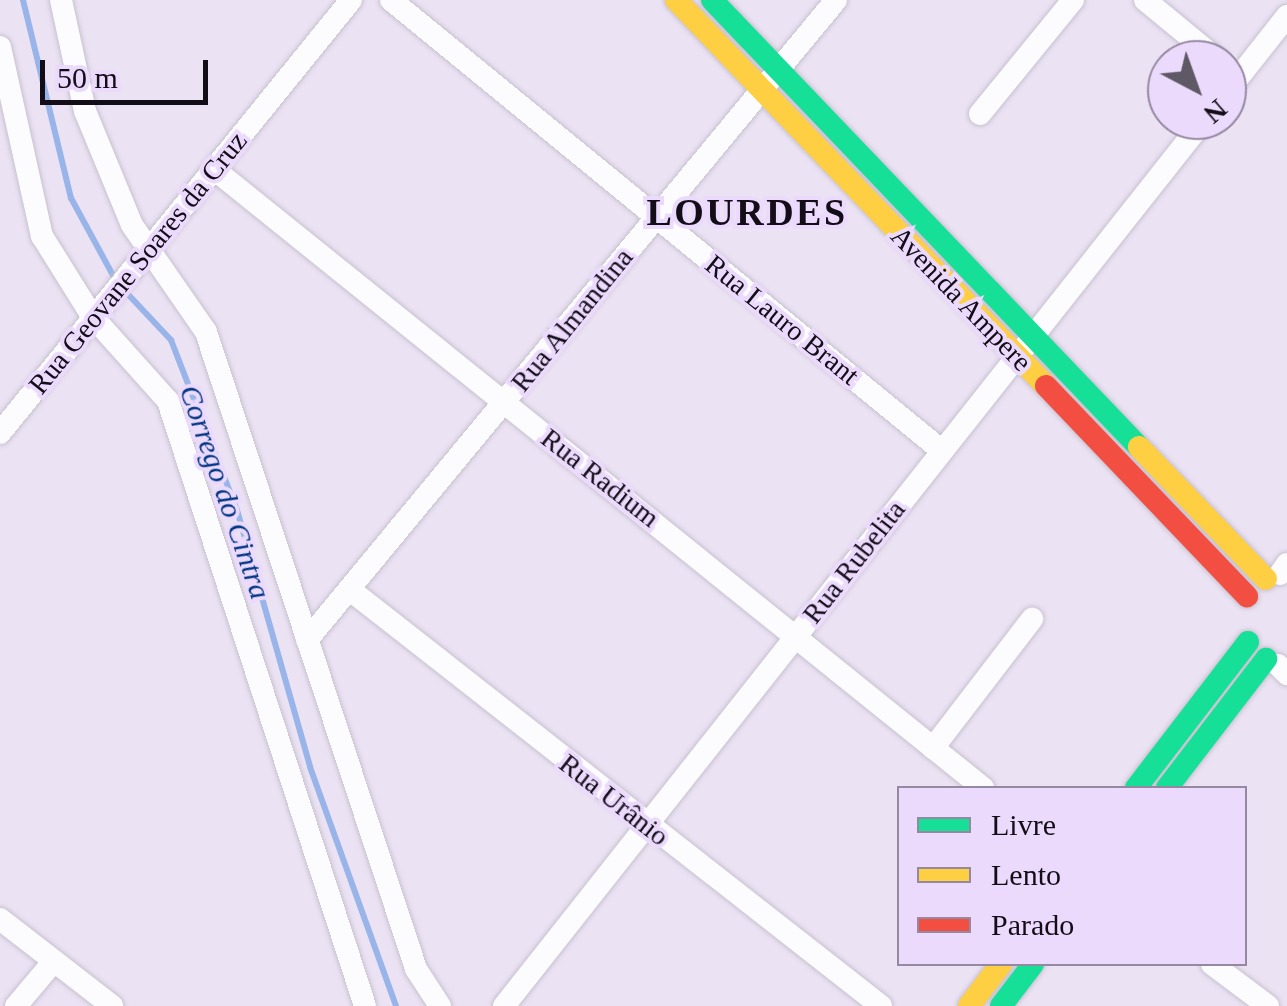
<!DOCTYPE html>
<meta charset="utf-8">
<style>
body{margin:0}
#map{position:relative;width:1287px;height:1006px;overflow:hidden;background:#ebe2f4;font-family:"Times New Roman",serif}
div>[style]{position:absolute}
[style*='--x']{left:calc(var(--x)*1px);top:calc(var(--y)*1px);width:calc(var(--w)*1px);rotate:calc(var(--a)*1deg)}
.stream>*{height:6px;margin:-3px;padding:0 3px;transform-origin:3px;border-radius:3px;background:#98b4e9}
.roads{filter:drop-shadow(0 0 2px #c7c1ce) drop-shadow(0 0 2px #c7c1ce)}
.street>*{height:22px;margin:-11px;padding:0 11px;transform-origin:11px;border-radius:11px;background:#fcfbfd}
.fast>*{height:22px;margin:-11px;padding:0 11px;transform-origin:11px;border-radius:11px;background:#16e098}
.slow>*{height:22px;margin:-11px;padding:0 11px;transform-origin:11px;border-radius:11px;background:#ffcf43}
.jam>*{height:22px;margin:-11px;padding:0 11px;transform-origin:11px;border-radius:11px;background:#f24e42}
span{translate:-50% -50%;white-space:nowrap;text-align:center;line-height:1.15;-webkit-text-stroke:8px #ebdafc;paint-order:stroke}
.street-label{font-size:28px;color:#130d18}
.water-label{font-size:30px;color:#003583;font-style:italic}
.district-label{font-size:38px;color:#130d18;font-weight:700;letter-spacing:2.5px}
.legend{position:absolute;left:897px;top:786px;width:350px;height:180px;box-sizing:border-box;background:#ebdafc;border:2px solid #9588a1;margin:0;padding:12px 18px;list-style:none;font-size:30px;color:#130d18}
.legend li{display:flex;align-items:center;gap:20px;height:50px}
.legend b{width:50px;border:2px solid #9588a1}
.north{position:absolute;left:1147px;top:40px;width:100px;height:100px;box-sizing:border-box;background:#ebdafc;border:2px solid #9588a1;border-radius:50%;rotate:139deg;font-size:28px;font-weight:700;line-height:40px;text-align:center;color:#130d18}
.north::after{content:'';display:block;margin:auto;width:35px;height:45px;background:#5f5865;clip-path:polygon(50% 0,100% 100%,50% 72%,0 100%)}
.scale{position:absolute;left:40px;top:60px;width:168px;height:45px;box-sizing:border-box;border:5px solid #130d18;border-top:0;padding-left:12px;font-size:30px;line-height:35px;white-space:nowrap;color:#130d18;-webkit-text-stroke:8px #ebdafc;paint-order:stroke}
</style>
<div id="map">
<div class="stream">
<div style="--x:23;--y:0;--w:204;--a:76.4"></div>
<div style="--x:71;--y:198;--w:94;--a:61.5"></div>
<div style="--x:124;--y:290;--w:69;--a:46.8"></div>
<div style="--x:171;--y:340;--w:182;--a:68.8"></div>
<div style="--x:237;--y:510;--w:267;--a:74.1"></div>
<div style="--x:310;--y:767;--w:254;--a:70.2"></div>
</div>
<div class="roads">
<div class="street">
<div style="--x:61;--y:0;--w:114;--a:77.8"></div>
<div style="--x:85;--y:111;--w:123;--a:67.6"></div>
<div style="--x:132;--y:225;--w:130;--a:55.3"></div>
<div style="--x:206;--y:332;--w:671;--a:71.75"></div>
<div style="--x:416;--y:969;--w:44;--a:57"></div>
<div style="--x:391;--y:0;--w:711;--a:39.29"></div>
<div style="--x:1145;--y:0;--w:94;--a:39.4"></div>
<div style="--x:0;--y:47;--w:194;--a:77.5"></div>
<div style="--x:42;--y:236;--w:94;--a:58"></div>
<div style="--x:92;--y:316;--w:114;--a:48.2"></div>
<div style="--x:168;--y:401;--w:636;--a:71.96"></div>
<div style="--x:1227;--y:92;--w:97;--a:-51.7"></div>
<div style="--x:980;--y:114;--w:147;--a:-50.8"></div>
<div style="--x:215;--y:170;--w:986;--a:38.82"></div>
<div style="--x:0;--y:433;--w:557;--a:-50.97"></div>
<div style="--x:1280;--y:574;--w:12;--a:-55"></div>
<div style="--x:349;--y:589;--w:676;--a:38.09"></div>
<div style="--x:307;--y:640;--w:830;--a:-50.42"></div>
<div style="--x:1278;--y:665;--w:13;--a:45"></div>
<div style="--x:933;--y:748;--w:163;--a:-52.5"></div>
<div style="--x:0;--y:919;--w:142;--a:37.8"></div>
<div style="--x:1212;--y:964;--w:70;--a:36.9"></div>
<div style="--x:16;--y:1006;--w:59;--a:-49.8"></div>
<div style="--x:504;--y:1006;--w:1129;--a:-51.69"></div>
</div>
<div class="fast">
<div style="--x:712;--y:0;--w:618;--a:46.31"></div>
<div style="--x:1136;--y:788;--w:184;--a:-52.5"></div>
<div style="--x:1167;--y:788;--w:163;--a:-52.5"></div>
<div style="--x:1001;--y:1006;--w:53;--a:-52.7"></div>
</div>
<div class="slow">
<div style="--x:676;--y:0;--w:535;--a:46.21"></div>
<div style="--x:1139;--y:447;--w:183;--a:46.1"></div>
<div style="--x:969;--y:1006;--w:53;--a:-52.7"></div>
</div>
<div class="jam">
<div style="--x:1046;--y:386;--w:291;--a:46.3"></div>
</div>
</div>
<div class="street-label">
<span style="left:138px;top:263px;rotate:-51deg">Rua Geovane Soares da Cruz</span>
<span style="left:961px;top:299px;rotate:46deg">Avenida Ampere</span>
<span style="left:572px;top:320px;rotate:-51deg">Rua Almandina</span>
<span style="left:782px;top:320px;rotate:39deg">Rua Lauro Brant</span>
<span style="left:600px;top:478px;rotate:38deg">Rua Radium</span>
<span style="left:854px;top:562px;rotate:-52deg">Rua Rubelita</span>
<span style="left:614px;top:800px;rotate:38deg">Rua Urânio</span>
</div>
<div class="water-label">
<span style="left:225px;top:492px;rotate:71deg">Corrego do Cintra</span>
</div>
<div class="district-label">
<span style="left:747px;top:213px">LOURDES</span>
</div>
<ul class="legend">
<li><b style="height:12px;background:#16e098"></b>Livre</li>
<li><b style="height:12px;background:#ffcf43"></b>Lento</li>
<li><b style="height:12px;background:#f24e42"></b>Parado</li>
</ul>
<div class="north">N</div>
<div class="scale">50 m</div>
</div>
